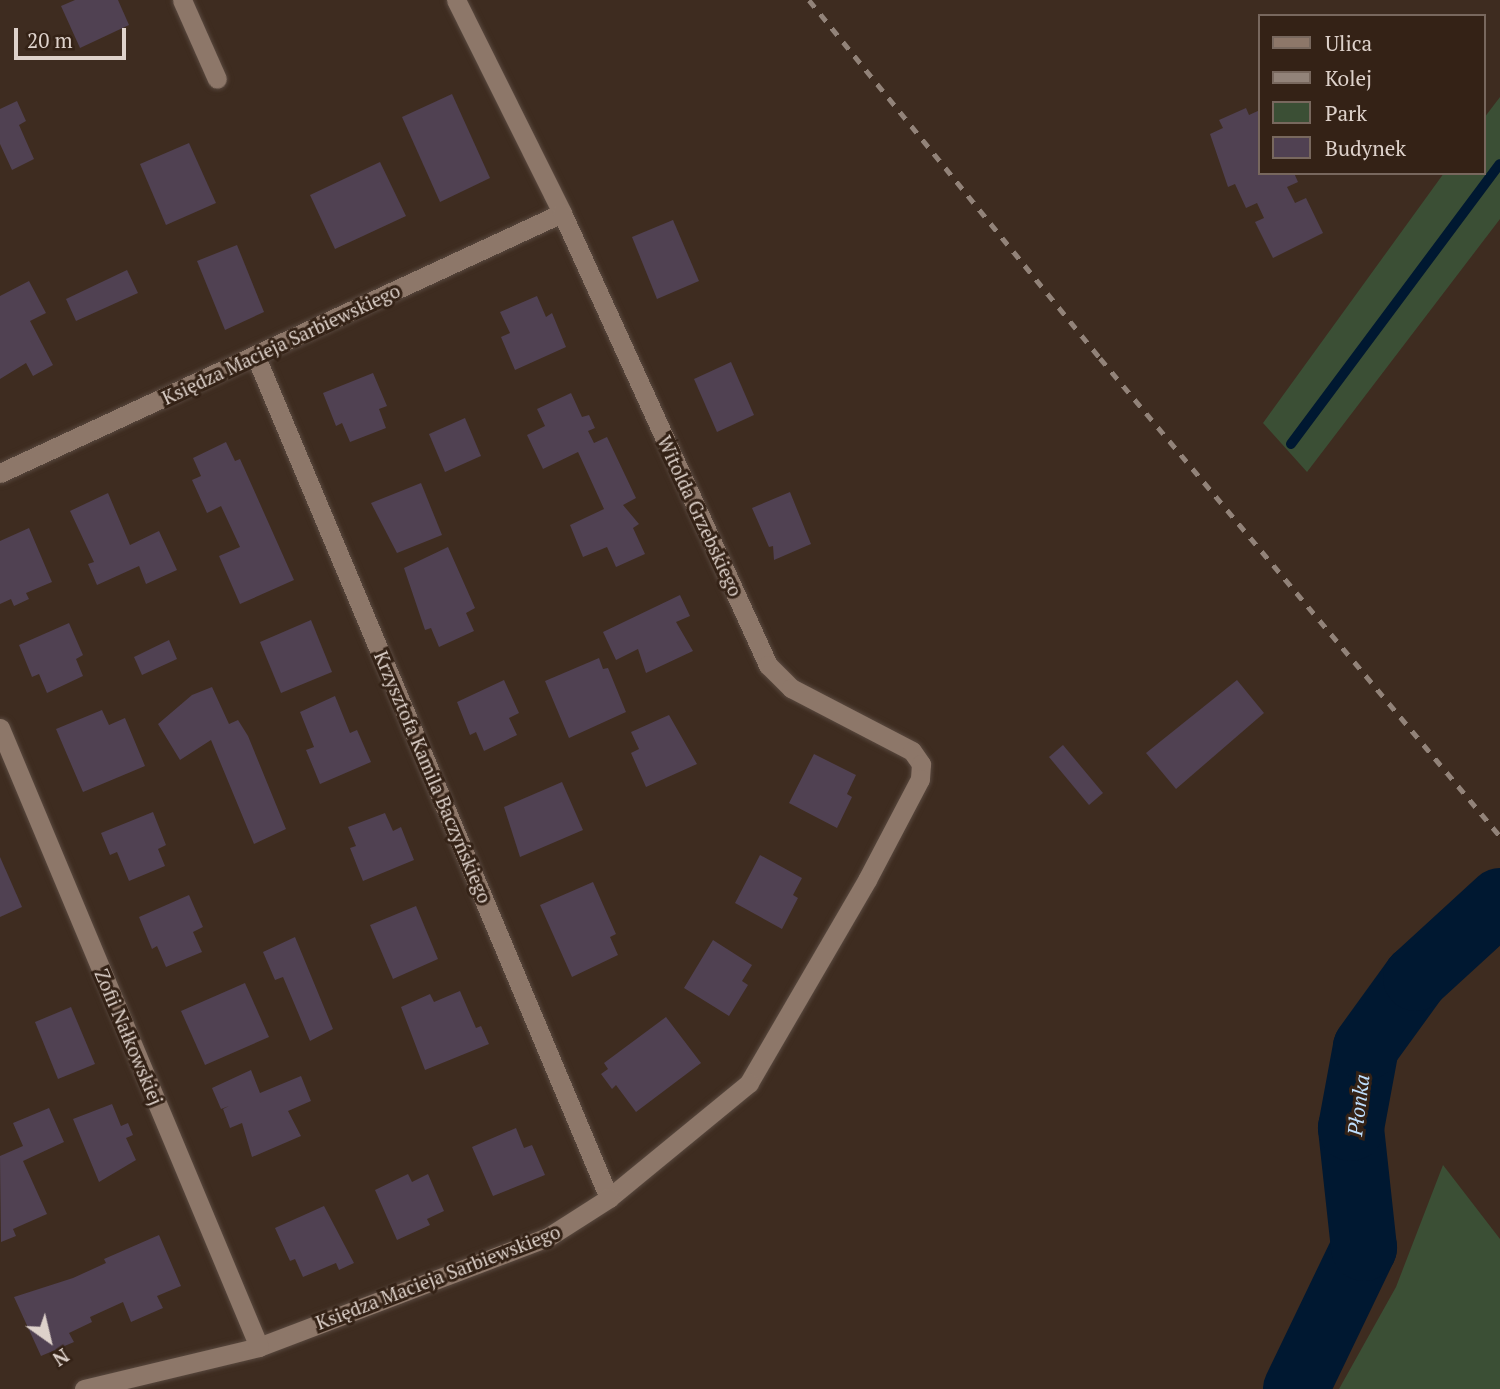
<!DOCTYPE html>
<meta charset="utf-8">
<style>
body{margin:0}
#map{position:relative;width:1500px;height:1389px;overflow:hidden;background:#3e2c20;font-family:"PT Serif",serif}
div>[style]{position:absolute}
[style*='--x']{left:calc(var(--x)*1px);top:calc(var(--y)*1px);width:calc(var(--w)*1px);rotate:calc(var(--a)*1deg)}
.green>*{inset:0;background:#3b4f35}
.stream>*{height:10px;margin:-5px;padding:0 5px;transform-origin:5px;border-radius:5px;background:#001831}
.river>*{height:66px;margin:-33px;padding:0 33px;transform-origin:33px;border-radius:33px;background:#001831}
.building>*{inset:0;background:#504152}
.roads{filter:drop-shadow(0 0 2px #59493f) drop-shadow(0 0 2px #59493f)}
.service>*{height:19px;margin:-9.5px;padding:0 9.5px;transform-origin:9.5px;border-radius:9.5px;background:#8d7769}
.minor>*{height:19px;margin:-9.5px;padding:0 9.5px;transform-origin:9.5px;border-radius:9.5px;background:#8d7769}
.rail>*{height:5px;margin-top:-2.5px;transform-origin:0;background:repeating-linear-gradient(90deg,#928379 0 9px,transparent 0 18px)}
span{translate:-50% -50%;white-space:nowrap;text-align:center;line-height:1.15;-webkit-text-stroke:6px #342216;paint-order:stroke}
.street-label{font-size:19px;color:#ded2cb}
.water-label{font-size:21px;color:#bedefd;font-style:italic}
.legend{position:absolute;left:1258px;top:14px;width:228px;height:161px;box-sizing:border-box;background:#342216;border:2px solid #78685e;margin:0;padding:9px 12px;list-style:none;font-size:21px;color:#ded2cb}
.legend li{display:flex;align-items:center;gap:14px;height:35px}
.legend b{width:35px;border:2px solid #78685e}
.north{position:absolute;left:14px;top:1305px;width:70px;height:70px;-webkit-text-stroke:5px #342216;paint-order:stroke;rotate:146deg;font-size:19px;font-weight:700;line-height:28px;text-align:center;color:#ded2cb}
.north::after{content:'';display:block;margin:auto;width:24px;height:32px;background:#ded2cb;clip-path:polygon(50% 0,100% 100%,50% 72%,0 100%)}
.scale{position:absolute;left:14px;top:28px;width:112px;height:32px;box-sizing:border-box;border:4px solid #ded2cb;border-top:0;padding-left:9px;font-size:21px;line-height:24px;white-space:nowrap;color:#ded2cb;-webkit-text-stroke:5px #342216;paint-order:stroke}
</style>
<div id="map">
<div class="green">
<div style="clip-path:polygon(1500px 97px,1500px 219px,1307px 472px,1263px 423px,1444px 173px,1484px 173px,1484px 118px)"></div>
<div style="clip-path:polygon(1443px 1165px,1500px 1239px,1500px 1389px,1339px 1389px,1396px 1287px)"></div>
</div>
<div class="stream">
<div style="--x:1291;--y:444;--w:349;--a:-53.3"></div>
</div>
<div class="river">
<div style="--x:1296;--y:1389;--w:157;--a:-64.3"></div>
<div style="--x:1364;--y:1248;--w:121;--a:-96.2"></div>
<div style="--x:1351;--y:1128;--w:82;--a:-79.5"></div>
<div style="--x:1366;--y:1047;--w:85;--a:-54.1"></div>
<div style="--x:1416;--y:978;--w:114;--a:-42.5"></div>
</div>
<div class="building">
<div style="clip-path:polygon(75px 0,118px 0,129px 25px,80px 48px,61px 6px)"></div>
<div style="clip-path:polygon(452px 94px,490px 178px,440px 202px,402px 117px)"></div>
<div style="clip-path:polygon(17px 101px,26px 121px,19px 125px,34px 159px,12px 170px,0 144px,0 109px)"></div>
<div style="clip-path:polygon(1246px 108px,1249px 115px,1260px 110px,1260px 173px,1294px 173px,1298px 182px,1287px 187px,1295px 203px,1306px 198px,1323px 233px,1273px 258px,1255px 222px,1264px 218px,1257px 203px,1246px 208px,1235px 184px,1228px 187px,1210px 134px,1223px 128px,1219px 120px)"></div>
<div style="clip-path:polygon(189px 143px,216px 203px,166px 225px,140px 164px)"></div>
<div style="clip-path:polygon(380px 162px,406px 216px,335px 249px,310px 195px)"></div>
<div style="clip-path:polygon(673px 220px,699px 281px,657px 299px,632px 237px)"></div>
<div style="clip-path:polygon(237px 245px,264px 312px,225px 330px,197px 261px)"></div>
<div style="clip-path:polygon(127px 270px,138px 293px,76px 321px,66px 299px)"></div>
<div style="clip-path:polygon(29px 281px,46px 313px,30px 321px,53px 365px,33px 376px,26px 363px,0 379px,0 296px)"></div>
<div style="clip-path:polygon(537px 296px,546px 317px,552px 313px,566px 347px,515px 370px,501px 337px,510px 333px,500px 312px)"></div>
<div style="clip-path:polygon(731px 362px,754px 415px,717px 432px,694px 379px)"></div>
<div style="clip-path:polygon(373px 373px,387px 406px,379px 409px,386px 428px,350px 442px,342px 423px,336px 426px,323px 393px)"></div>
<div style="clip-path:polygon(571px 393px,582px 417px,589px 415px,595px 428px,588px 431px,594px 443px,607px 437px,636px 498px,623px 505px,639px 524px,633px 528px,645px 554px,616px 567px,607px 547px,583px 557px,570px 525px,604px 509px,578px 452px,543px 469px,527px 435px,545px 426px,537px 409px)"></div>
<div style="clip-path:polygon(465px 418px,481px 456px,445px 472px,429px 434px)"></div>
<div style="clip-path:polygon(226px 442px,235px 461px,240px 459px,294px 580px,240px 604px,219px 556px,240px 547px,221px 506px,207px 513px,192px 480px,201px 476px,193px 458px)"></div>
<div style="clip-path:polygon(421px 483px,442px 535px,397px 553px,371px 503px)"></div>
<div style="clip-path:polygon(790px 492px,811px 544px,774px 560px,773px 546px,769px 547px,752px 508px)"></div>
<div style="clip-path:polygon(108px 493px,130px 545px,159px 531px,177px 570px,146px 584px,139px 566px,97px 585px,88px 564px,94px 562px,70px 511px)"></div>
<div style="clip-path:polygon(29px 528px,52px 582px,26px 593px,29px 599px,14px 606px,11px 599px,0 604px,0 541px)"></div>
<div style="clip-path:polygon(448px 547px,475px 608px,466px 613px,474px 631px,439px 647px,431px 628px,425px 630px,404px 568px)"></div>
<div style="clip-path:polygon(680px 595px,690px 616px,676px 622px,693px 651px,646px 673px,638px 649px,616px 660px,603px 632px)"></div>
<div style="clip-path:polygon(311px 620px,332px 672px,281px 693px,260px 642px)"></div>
<div style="clip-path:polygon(69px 623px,83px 655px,76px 659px,83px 676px,47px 693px,39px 674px,32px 677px,19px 645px)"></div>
<div style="clip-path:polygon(169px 640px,177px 659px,142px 675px,134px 657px)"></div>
<div style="clip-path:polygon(599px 658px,603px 669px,608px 668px,626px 712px,569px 738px,545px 681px)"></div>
<div style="clip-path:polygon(504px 680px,519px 713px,509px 718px,517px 735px,484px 751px,476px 732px,470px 735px,457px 702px)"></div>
<div style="clip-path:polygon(1237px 680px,1264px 713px,1176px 789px,1146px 753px)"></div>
<div style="clip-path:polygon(212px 687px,229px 724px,238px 720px,248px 736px,286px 829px,254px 844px,211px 740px,180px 760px,158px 724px,192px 695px)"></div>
<div style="clip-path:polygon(335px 696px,350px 733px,357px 730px,371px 762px,320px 784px,306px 750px,314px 747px,300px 712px)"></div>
<div style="clip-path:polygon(102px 710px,109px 725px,125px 718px,145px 766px,83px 792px,56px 729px)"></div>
<div style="clip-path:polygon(669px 715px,697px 764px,646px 787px,631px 753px,639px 749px,631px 732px)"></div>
<div style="clip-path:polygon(1063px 745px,1103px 793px,1089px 805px,1049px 757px)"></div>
<div style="clip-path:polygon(814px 754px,856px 775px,847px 794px,852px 797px,837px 828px,789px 803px)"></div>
<div style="clip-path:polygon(562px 782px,583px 830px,520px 857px,504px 807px)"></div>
<div style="clip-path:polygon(153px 812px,166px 845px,158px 849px,165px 866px,129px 881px,117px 852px,110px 855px,101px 833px)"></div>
<div style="clip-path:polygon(385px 813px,393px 831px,401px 827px,414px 860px,363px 881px,350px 848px,356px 846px,348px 827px)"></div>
<div style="clip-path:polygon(760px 855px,802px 878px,793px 895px,798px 898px,782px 929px,735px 903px)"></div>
<div style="clip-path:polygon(0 857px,22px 907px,0 917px)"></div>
<div style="clip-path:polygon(593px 882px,616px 934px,610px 937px,618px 955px,572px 977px,540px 905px)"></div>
<div style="clip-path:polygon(189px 895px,203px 927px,193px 932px,202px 952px,166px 967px,157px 946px,152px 949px,139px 917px)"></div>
<div style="clip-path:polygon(416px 906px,438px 959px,393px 979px,370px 925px)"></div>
<div style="clip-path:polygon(295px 937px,333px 1029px,310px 1041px,283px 977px,275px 980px,263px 952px)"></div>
<div style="clip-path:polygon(713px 940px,752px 965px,742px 981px,748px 985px,729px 1016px,684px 988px)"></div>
<div style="clip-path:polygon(245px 983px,269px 1037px,205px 1065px,181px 1011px)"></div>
<div style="clip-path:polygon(460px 991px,476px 1028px,481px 1026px,489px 1044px,425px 1070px,401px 1007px,430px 994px,434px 1002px)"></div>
<div style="clip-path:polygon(71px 1007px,95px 1064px,58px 1079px,35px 1022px)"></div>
<div style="clip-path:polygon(666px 1017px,701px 1063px,636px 1112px,616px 1085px,612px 1089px,601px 1074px,608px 1069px,604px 1063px)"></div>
<div style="clip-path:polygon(251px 1070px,260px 1093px,301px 1076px,311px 1101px,288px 1111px,301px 1136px,252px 1157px,242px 1123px,230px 1128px,223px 1109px,229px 1106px,221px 1109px,212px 1088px)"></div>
<div style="clip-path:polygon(112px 1104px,121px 1126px,128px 1123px,133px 1135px,126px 1138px,136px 1160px,99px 1182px,73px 1119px)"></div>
<div style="clip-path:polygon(49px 1108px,64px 1142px,23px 1161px,47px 1214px,13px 1229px,16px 1236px,1px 1242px,0 1156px,23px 1146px,13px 1123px)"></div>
<div style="clip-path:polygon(516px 1128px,524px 1148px,532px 1145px,545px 1175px,493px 1196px,472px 1147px)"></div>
<div style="clip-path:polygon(408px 1174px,412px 1182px,428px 1174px,444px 1211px,427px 1219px,430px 1225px,397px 1240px,375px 1190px)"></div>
<div style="clip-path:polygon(324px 1206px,354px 1263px,339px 1270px,336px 1263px,303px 1277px,295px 1259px,290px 1261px,275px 1228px)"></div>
<div style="clip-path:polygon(159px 1235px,181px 1286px,157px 1296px,163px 1308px,131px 1322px,123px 1302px,90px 1317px,92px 1322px,69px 1333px,74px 1342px,41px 1356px,14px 1297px,73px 1278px,106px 1263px,104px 1259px)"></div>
</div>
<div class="roads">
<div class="service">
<div style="--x:456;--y:0;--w:238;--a:63.5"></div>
</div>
<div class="minor">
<div style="--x:182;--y:0;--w:86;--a:66.1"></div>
<div style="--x:256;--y:357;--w:912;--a:67.23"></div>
<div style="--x:0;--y:473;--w:619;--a:-24.83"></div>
<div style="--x:562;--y:213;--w:497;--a:65.5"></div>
<div style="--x:768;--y:665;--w:33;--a:45"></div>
<div style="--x:791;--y:688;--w:136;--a:27.5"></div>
<div style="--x:912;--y:751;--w:16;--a:55"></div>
<div style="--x:921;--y:764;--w:15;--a:94"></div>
<div style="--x:920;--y:779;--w:114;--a:117.7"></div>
<div style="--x:867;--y:880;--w:235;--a:120.2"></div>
<div style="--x:749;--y:1083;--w:181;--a:140.6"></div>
<div style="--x:609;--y:1198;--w:72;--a:147.4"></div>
<div style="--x:548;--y:1237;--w:309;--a:159.2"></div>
<div style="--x:259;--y:1347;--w:180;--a:166.5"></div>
<div style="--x:0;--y:728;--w:671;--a:67.29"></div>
</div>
</div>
<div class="rail">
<div style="--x:809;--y:0;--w:461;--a:50.9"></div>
<div style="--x:1100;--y:358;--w:623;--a:50.08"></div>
</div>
<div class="street-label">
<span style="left:281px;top:344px;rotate:-25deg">Księdza Macieja Sarbiewskiego</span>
<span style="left:700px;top:516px;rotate:65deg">Witolda Grzebskiego</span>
<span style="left:433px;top:777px;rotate:67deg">Krzysztofa Kamila Baczyńskiego</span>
<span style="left:129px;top:1037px;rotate:67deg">Zofii Nałkowskiej</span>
<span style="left:438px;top:1277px;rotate:-21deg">Księdza Macieja Sarbiewskiego</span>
</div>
<div class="water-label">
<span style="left:1358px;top:1105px;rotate:-83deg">Płonka</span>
</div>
<ul class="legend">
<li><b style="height:9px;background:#8d7769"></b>Ulica</li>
<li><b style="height:9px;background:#928379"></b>Kolej</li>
<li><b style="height:19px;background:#3b4f35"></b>Park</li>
<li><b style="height:19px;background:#504152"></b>Budynek</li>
</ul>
<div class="north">N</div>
<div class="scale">20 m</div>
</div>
